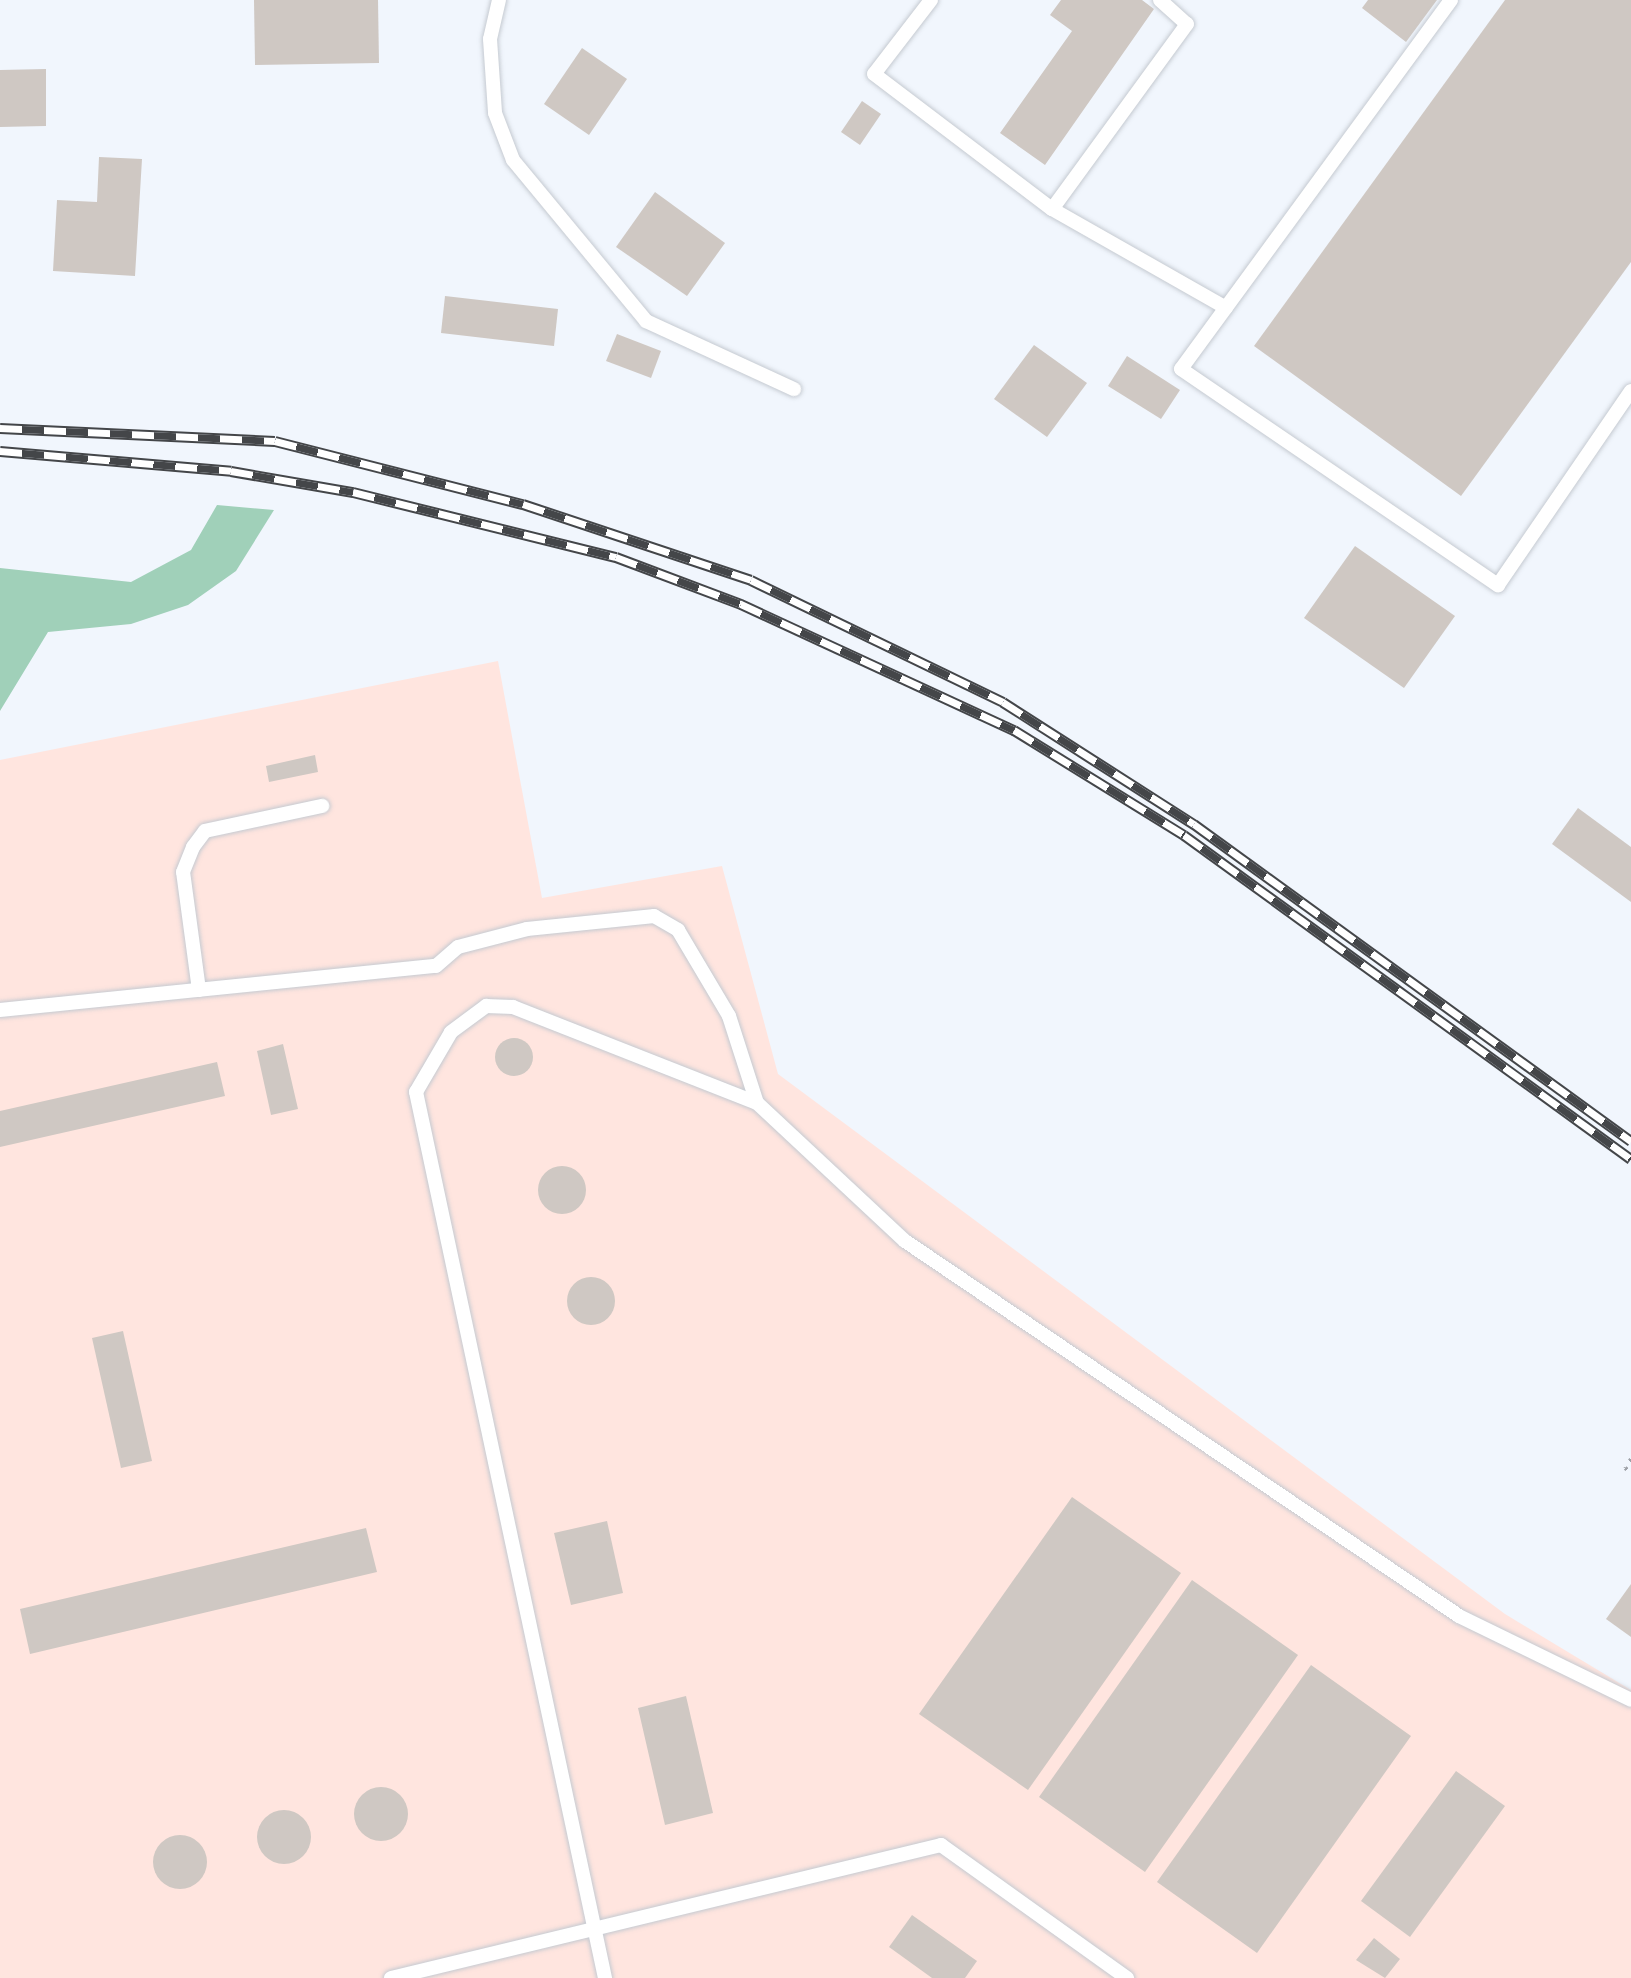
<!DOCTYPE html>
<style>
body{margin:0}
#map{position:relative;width:1631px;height:1978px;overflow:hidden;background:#f1f6fd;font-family:"DM Sans",sans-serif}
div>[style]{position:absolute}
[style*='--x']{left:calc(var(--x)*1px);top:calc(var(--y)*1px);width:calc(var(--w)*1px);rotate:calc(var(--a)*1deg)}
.industrial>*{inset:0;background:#ffe5df}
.green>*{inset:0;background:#a0d0b9}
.building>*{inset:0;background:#cfc8c3}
.round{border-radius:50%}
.path>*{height:4px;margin-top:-2px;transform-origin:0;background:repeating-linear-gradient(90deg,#9fa2a8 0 2.5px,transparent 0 10.5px)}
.roads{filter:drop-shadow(0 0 2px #c5cad1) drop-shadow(0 0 2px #c5cad1)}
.service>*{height:14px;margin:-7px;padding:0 7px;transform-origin:7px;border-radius:7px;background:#fff}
.rail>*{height:11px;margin-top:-5.5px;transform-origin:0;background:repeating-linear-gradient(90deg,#fff 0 22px,#444649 0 44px);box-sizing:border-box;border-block:2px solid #444649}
span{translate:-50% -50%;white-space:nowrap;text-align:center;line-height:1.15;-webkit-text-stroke:8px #fff;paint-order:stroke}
</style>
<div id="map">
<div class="industrial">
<div style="clip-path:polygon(498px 661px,542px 898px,722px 866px,778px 1074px,1505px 1614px,1631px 1690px,1631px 1978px,0 1978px,0 760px)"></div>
</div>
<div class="green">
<div style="clip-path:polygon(217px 505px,274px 510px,236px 571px,188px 605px,131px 624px,48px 632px,0 711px,0 568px,131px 582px,191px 550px)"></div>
</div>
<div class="building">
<div style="clip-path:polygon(254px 0,378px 0,379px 63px,255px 65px)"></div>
<div style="clip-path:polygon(1061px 0,1142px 0,1154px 9px,1045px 165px,1000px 133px,1072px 31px,1050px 15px)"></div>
<div style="clip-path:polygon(1368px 0,1437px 0,1406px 42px,1362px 8px)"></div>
<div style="clip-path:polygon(1505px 0,1631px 0,1631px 262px,1461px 496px,1254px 346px)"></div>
<div style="clip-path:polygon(582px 48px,627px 79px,589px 135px,544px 104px)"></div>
<div style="clip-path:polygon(46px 69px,46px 126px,0 127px,0 70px)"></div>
<div style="clip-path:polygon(862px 101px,881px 114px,860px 145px,841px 132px)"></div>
<div style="clip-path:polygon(99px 157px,142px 159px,135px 276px,53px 271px,57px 200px,97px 202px)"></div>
<div style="clip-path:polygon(655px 192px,725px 243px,687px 296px,616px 247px)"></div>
<div style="clip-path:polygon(445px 296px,558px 309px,554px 346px,441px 333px)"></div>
<div style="clip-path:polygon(617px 334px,661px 351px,651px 378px,606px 361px)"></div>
<div style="clip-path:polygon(1034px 345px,1087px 383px,1047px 437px,994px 399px)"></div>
<div style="clip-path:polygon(1127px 356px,1180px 390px,1161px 419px,1108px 386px)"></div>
<div style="clip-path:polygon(1355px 546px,1455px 616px,1404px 688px,1304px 618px)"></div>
<div style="clip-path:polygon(315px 755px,318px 772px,269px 782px,266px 766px)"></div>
<div style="clip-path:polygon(1578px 808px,1631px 847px,1631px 902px,1552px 844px)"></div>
<div class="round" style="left:495px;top:1038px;width:38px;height:38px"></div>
<div style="clip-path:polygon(283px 1044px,298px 1109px,271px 1115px,257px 1051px)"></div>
<div style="clip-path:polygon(217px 1062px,225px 1096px,0 1147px,0 1111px)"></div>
<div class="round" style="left:538px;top:1166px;width:48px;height:48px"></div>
<div class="round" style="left:567px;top:1277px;width:48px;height:48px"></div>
<div style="clip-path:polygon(123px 1331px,152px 1461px,121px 1468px,92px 1338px)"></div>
<div style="clip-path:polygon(1072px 1497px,1181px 1573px,1028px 1790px,919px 1714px)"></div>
<div style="clip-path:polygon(607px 1521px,623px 1593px,571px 1605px,554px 1533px)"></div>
<div style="clip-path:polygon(366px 1528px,377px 1572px,30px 1654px,20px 1609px)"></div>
<div style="clip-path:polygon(1192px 1580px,1298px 1655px,1145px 1872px,1039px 1797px)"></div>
<div style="clip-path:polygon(1631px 1584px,1631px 1637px,1606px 1619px)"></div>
<div style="clip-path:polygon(1311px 1665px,1411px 1736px,1257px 1953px,1157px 1882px)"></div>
<div style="clip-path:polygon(686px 1696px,713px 1813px,665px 1825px,638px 1708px)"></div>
<div style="clip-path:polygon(1456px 1771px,1505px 1806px,1410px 1937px,1361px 1901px)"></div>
<div class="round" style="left:354px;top:1787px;width:54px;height:54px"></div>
<div class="round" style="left:257px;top:1810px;width:54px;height:54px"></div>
<div class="round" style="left:153px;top:1835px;width:54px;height:54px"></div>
<div style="clip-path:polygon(912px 1915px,977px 1961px,965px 1978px,932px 1978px,889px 1947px)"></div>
<div style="clip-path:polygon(1374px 1938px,1400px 1959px,1385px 1978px,1356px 1960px)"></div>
</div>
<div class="path">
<div style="--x:1631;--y:1459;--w:11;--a:124"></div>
<div style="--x:1625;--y:1468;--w:7;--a:34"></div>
</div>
<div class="roads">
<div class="service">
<div style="--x:499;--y:0;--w:40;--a:103"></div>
<div style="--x:490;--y:39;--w:74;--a:86.1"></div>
<div style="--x:495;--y:113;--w:50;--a:69"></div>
<div style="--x:513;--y:160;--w:209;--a:50.4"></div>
<div style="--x:646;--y:321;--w:163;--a:24.7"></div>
<div style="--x:931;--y:0;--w:93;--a:127.6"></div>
<div style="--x:874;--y:74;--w:223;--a:37.2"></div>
<div style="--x:1160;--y:0;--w:36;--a:42"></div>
<div style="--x:1187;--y:24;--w:229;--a:126.1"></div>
<div style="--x:1052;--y:209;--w:200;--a:29.6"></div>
<div style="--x:1451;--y:0;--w:457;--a:126.2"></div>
<div style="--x:1181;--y:369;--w:384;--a:34.3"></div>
<div style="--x:1498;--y:585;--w:235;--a:-55.6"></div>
<div style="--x:199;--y:990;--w:119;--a:-97.7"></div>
<div style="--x:183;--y:872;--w:27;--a:-68"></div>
<div style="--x:193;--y:847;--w:20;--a:-53"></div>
<div style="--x:205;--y:831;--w:120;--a:-12.1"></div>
<div style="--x:0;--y:1010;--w:438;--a:-5.8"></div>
<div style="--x:436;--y:966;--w:29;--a:-41"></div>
<div style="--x:458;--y:947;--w:71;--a:-14.6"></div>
<div style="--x:527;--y:929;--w:128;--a:-5.8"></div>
<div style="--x:654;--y:916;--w:28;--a:30"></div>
<div style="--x:678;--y:930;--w:100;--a:59.3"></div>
<div style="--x:729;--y:1016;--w:91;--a:72.2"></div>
<div style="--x:757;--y:1103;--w:202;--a:43"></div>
<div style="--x:905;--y:1241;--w:669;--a:34.09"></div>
<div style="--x:1459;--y:1616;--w:191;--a:26"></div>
<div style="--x:391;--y:1978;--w:566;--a:-13.59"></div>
<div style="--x:941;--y:1845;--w:229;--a:35.6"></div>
<div style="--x:605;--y:1978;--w:906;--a:-102.04"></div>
<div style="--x:416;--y:1092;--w:69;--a:-59.7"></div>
<div style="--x:451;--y:1032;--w:44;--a:-36.6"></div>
<div style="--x:486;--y:1006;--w:27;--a:2"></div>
<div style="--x:513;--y:1007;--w:262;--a:21.5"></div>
</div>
</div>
<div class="rail">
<div style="--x:0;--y:428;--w:275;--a:2.7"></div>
<div style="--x:275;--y:441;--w:256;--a:14.3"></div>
<div style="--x:523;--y:504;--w:240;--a:18.4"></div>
<div style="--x:751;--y:580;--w:280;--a:25.8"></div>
<div style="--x:1003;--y:702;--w:227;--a:32.6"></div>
<div style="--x:1194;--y:824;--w:540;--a:35.96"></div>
<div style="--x:0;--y:451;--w:232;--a:4.9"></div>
<div style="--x:231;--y:471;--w:124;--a:9.8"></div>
<div style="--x:353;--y:492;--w:271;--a:13.9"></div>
<div style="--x:616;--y:557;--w:134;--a:20.6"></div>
<div style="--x:741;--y:604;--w:301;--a:24.8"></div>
<div style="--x:1014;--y:730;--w:200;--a:31.7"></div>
<div style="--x:1184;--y:835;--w:552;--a:35.94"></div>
</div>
</div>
